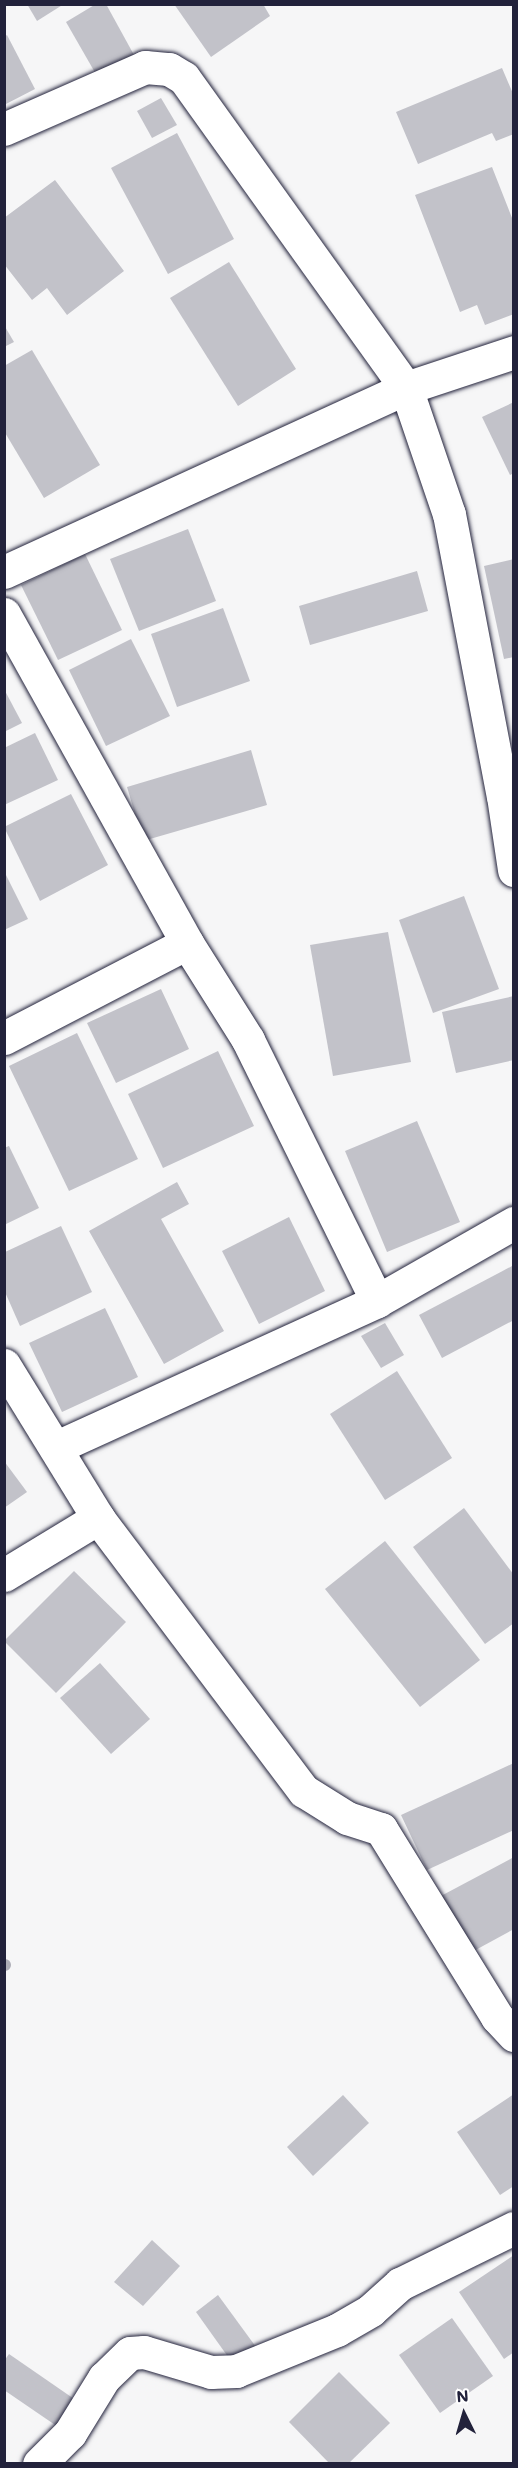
<!DOCTYPE html>
<style>
body{margin:0}
#map{position:relative;width:518px;height:2468px;overflow:hidden;background:#f6f6f7;font-family:Mali,sans-serif}
div>[style]{position:absolute}
[style*='--x']{left:calc(var(--x)*1px);top:calc(var(--y)*1px);width:calc(var(--w)*1px);rotate:calc(var(--a)*1deg)}
.stream>*{height:12px;margin:-6px;padding:0 6px;transform-origin:6px;border-radius:6px;background:#aeaeb7}
.building>*{inset:0;background:#c2c2c9}
.roads{filter:drop-shadow(0 0 2px #22223b) drop-shadow(0 0 2px #22223b)}
.minor>*{height:33px;margin:-16.5px;padding:0 16.5px;transform-origin:16.5px;border-radius:16.5px;background:#fff}
span{translate:-50% -50%;white-space:nowrap;text-align:center;line-height:1.15;-webkit-text-stroke:4.5px #fff;paint-order:stroke}
.frame{position:absolute;inset:0;border:6px solid #22223b;pointer-events:none}
.north{position:absolute;left:434px;top:2384px;width:60px;height:60px;-webkit-text-stroke:4px #fff;paint-order:stroke;rotate:355deg;font-size:16px;font-weight:700;line-height:24px;text-align:center;color:#22223b}
.north::after{content:'';display:block;margin:auto;width:21px;height:27px;background:#22223b;clip-path:polygon(50% 0,100% 100%,50% 72%,0 100%)}
</style>
<div id="map">
<div class="stream">
<div style="--x:4;--y:1965;--w:1;--a:0"></div>
</div>
<div class="building">
<div style="clip-path:polygon(27px 4px,64px 4px,37px 21px)"></div>
<div style="clip-path:polygon(96px 4px,106px 4px,134px 55px,97px 76px,66px 22px)"></div>
<div style="clip-path:polygon(174px 4px,263px 4px,270px 16px,211px 57px)"></div>
<div style="clip-path:polygon(7px 35px,35px 89px,4px 105px,4px 37px)"></div>
<div style="clip-path:polygon(502px 68px,514px 96px,514px 134px,496px 141px,492px 133px,418px 164px,396px 112px)"></div>
<div style="clip-path:polygon(161px 98px,177px 125px,152px 138px,137px 111px)"></div>
<div style="clip-path:polygon(177px 133px,234px 239px,168px 274px,111px 168px)"></div>
<div style="clip-path:polygon(492px 167px,514px 223px,514px 314px,485px 325px,477px 305px,460px 312px,415px 195px)"></div>
<div style="clip-path:polygon(55px 180px,124px 271px,67px 315px,47px 288px,32px 300px,4px 264px,4px 218px)"></div>
<div style="clip-path:polygon(229px 262px,296px 369px,238px 406px,170px 298px)"></div>
<div style="clip-path:polygon(4px 325px,14px 342px,4px 347px)"></div>
<div style="clip-path:polygon(32px 350px,100px 465px,44px 498px,4px 431px,4px 366px)"></div>
<div style="clip-path:polygon(514px 402px,514px 473px,510px 475px,482px 417px)"></div>
<div style="clip-path:polygon(188px 529px,216px 601px,139px 631px,110px 559px)"></div>
<div style="clip-path:polygon(85px 554px,122px 630px,58px 660px,21px 585px)"></div>
<div style="clip-path:polygon(514px 559px,514px 657px,504px 659px,484px 566px)"></div>
<div style="clip-path:polygon(417px 571px,428px 611px,310px 645px,299px 606px)"></div>
<div style="clip-path:polygon(223px 608px,250px 681px,177px 707px,151px 634px)"></div>
<div style="clip-path:polygon(131px 639px,170px 716px,106px 746px,69px 670px)"></div>
<div style="clip-path:polygon(4px 689px,22px 723px,4px 732px)"></div>
<div style="clip-path:polygon(35px 733px,58px 780px,4px 805px,4px 748px)"></div>
<div style="clip-path:polygon(251px 750px,267px 805px,143px 841px,127px 787px)"></div>
<div style="clip-path:polygon(71px 794px,108px 865px,40px 901px,4px 827px)"></div>
<div style="clip-path:polygon(4px 871px,28px 919px,4px 930px)"></div>
<div style="clip-path:polygon(464px 896px,499px 989px,433px 1013px,399px 920px)"></div>
<div style="clip-path:polygon(388px 932px,411px 1062px,333px 1076px,310px 945px)"></div>
<div style="clip-path:polygon(161px 989px,189px 1049px,116px 1083px,87px 1023px)"></div>
<div style="clip-path:polygon(514px 996px,514px 1060px,456px 1073px,442px 1012px)"></div>
<div style="clip-path:polygon(77px 1033px,138px 1159px,69px 1191px,9px 1066px)"></div>
<div style="clip-path:polygon(218px 1051px,254px 1126px,163px 1168px,128px 1094px)"></div>
<div style="clip-path:polygon(417px 1121px,460px 1222px,387px 1252px,345px 1151px)"></div>
<div style="clip-path:polygon(9px 1146px,39px 1208px,4px 1225px,4px 1148px)"></div>
<div style="clip-path:polygon(177px 1182px,189px 1204px,161px 1219px,224px 1331px,164px 1364px,89px 1231px)"></div>
<div style="clip-path:polygon(289px 1217px,325px 1291px,259px 1324px,222px 1251px)"></div>
<div style="clip-path:polygon(61px 1226px,92px 1292px,20px 1326px,5px 1292px,5px 1252px)"></div>
<div style="clip-path:polygon(514px 1265px,514px 1320px,442px 1358px,419px 1315px)"></div>
<div style="clip-path:polygon(105px 1308px,138px 1377px,62px 1412px,29px 1343px)"></div>
<div style="clip-path:polygon(385px 1323px,404px 1355px,381px 1368px,361px 1336px)"></div>
<div style="clip-path:polygon(397px 1371px,452px 1458px,385px 1500px,330px 1414px)"></div>
<div style="clip-path:polygon(4px 1461px,27px 1492px,4px 1508px)"></div>
<div style="clip-path:polygon(464px 1508px,514px 1575px,514px 1623px,485px 1644px,413px 1547px)"></div>
<div style="clip-path:polygon(385px 1541px,480px 1660px,420px 1707px,325px 1589px)"></div>
<div style="clip-path:polygon(74px 1571px,126px 1622px,56px 1693px,4px 1641px)"></div>
<div style="clip-path:polygon(100px 1663px,150px 1719px,111px 1754px,60px 1698px)"></div>
<div style="clip-path:polygon(514px 1763px,514px 1830px,427px 1870px,401px 1815px)"></div>
<div style="clip-path:polygon(514px 1857px,514px 1929px,470px 1953px,439px 1897px)"></div>
<div style="clip-path:polygon(514px 2094px,514px 2186px,500px 2195px,457px 2132px)"></div>
<div style="clip-path:polygon(343px 2095px,369px 2123px,313px 2176px,287px 2147px)"></div>
<div style="clip-path:polygon(152px 2240px,180px 2266px,143px 2306px,114px 2282px)"></div>
<div style="clip-path:polygon(514px 2255px,514px 2352px,504px 2359px,459px 2292px)"></div>
<div style="clip-path:polygon(218px 2295px,259px 2351px,236px 2368px,196px 2312px)"></div>
<div style="clip-path:polygon(452px 2318px,493px 2376px,440px 2413px,399px 2355px)"></div>
<div style="clip-path:polygon(9px 2354px,80px 2403px,61px 2429px,4px 2390px,4px 2361px)"></div>
<div style="clip-path:polygon(339px 2372px,390px 2423px,348px 2464px,330px 2464px,289px 2422px)"></div>
</div>
<div class="roads">
<div class="minor">
<div style="--x:4;--y:129;--w:154;--a:-23.7"></div>
<div style="--x:145;--y:67;--w:24;--a:5"></div>
<div style="--x:169;--y:69;--w:17;--a:31"></div>
<div style="--x:184;--y:78;--w:381;--a:54.4"></div>
<div style="--x:406;--y:388;--w:133;--a:71.2"></div>
<div style="--x:449;--y:514;--w:287;--a:79.2"></div>
<div style="--x:503;--y:796;--w:75;--a:81.5"></div>
<div style="--x:4;--y:572;--w:442;--a:-24.6"></div>
<div style="--x:406;--y:388;--w:114;--a:-18.4"></div>
<div style="--x:4;--y:614;--w:376;--a:60.9"></div>
<div style="--x:187;--y:943;--w:115;--a:57.8"></div>
<div style="--x:248;--y:1040;--w:291;--a:63.7"></div>
<div style="--x:4;--y:1038;--w:206;--a:-27.4"></div>
<div style="--x:4;--y:1365;--w:180;--a:58.4"></div>
<div style="--x:98;--y:1518;--w:342;--a:53"></div>
<div style="--x:304;--y:1791;--w:51;--a:32.1"></div>
<div style="--x:347;--y:1818;--w:36;--a:18"></div>
<div style="--x:381;--y:1829;--w:221;--a:58.3"></div>
<div style="--x:497;--y:2017;--w:25;--a:47"></div>
<div style="--x:57;--y:1447;--w:352;--a:-24.5"></div>
<div style="--x:377;--y:1301;--w:158;--a:-29.7"></div>
<div style="--x:4;--y:1575;--w:110;--a:-31.2"></div>
<div style="--x:39;--y:2464;--w:44;--a:-45"></div>
<div style="--x:70;--y:2433;--w:65;--a:-58.3"></div>
<div style="--x:104;--y:2378;--w:36;--a:-44"></div>
<div style="--x:130;--y:2353;--w:14;--a:-4"></div>
<div style="--x:144;--y:2352;--w:70;--a:16.6"></div>
<div style="--x:211;--y:2372;--w:25;--a:-2"></div>
<div style="--x:236;--y:2371;--w:109;--a:-22.1"></div>
<div style="--x:337;--y:2330;--w:39;--a:-30"></div>
<div style="--x:371;--y:2310;--w:39;--a:-42"></div>
<div style="--x:400;--y:2284;--w:127;--a:-26.2"></div>
</div>
</div>
<div class="frame"></div>
<div class="north">N</div>
</div>
